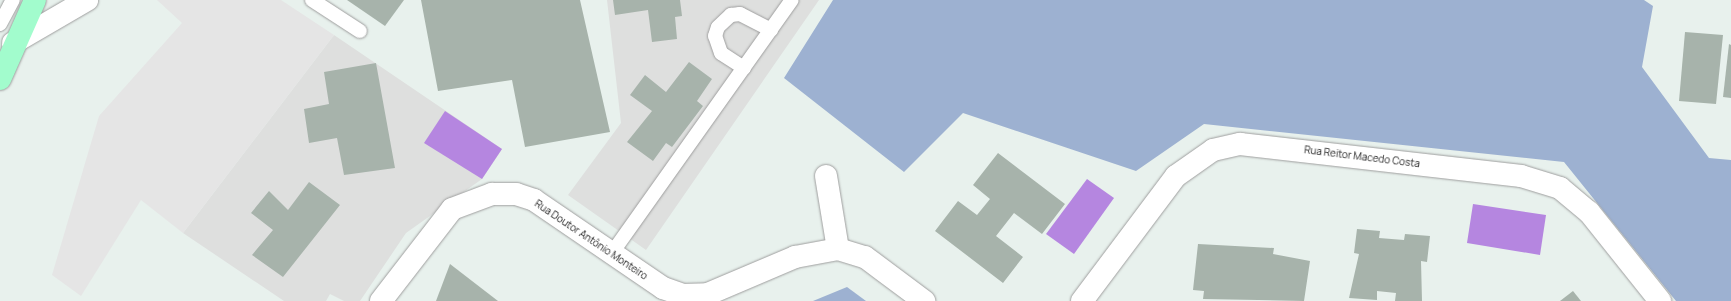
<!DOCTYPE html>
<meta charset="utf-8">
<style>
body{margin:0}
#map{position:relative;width:1731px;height:301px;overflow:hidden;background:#e8f1ed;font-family:Manrope,sans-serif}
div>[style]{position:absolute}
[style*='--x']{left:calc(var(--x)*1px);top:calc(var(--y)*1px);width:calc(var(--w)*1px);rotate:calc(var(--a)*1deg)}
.residential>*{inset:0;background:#dedfde}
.forest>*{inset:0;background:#9db1d1}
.pitch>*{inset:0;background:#b586e0}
.parking>*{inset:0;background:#e5e5e5}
.building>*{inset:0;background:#a7b3ab}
.roads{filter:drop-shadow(0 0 1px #9e9e9e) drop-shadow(0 0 1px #9e9e9e)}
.service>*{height:14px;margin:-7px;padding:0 7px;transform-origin:7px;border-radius:7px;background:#fff}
.minor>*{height:22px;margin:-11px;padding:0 11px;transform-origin:11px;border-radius:11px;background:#fff}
.primary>*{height:22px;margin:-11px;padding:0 11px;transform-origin:11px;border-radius:11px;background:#a2fccd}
span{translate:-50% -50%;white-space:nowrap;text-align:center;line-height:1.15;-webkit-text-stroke:3px #fff;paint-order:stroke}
.street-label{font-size:10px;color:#212121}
</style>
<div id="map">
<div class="residential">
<div style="clip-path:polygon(607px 0,819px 0,646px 250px,568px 195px,621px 123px)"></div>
<div style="clip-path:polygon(334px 35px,502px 149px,482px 179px,406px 233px,360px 301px,344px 301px,330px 294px,326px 301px,284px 301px,183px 233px)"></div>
</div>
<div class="forest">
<div style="clip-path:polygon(833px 0,1644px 0,1653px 6px,1642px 67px,1709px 158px,1731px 160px,1731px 301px,1676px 301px,1564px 162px,1204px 124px,1136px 171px,963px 113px,904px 172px,784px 78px)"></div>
<div style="clip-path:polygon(847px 287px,866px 301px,813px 301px)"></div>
</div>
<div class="pitch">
<div style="clip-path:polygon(445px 111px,502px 149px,482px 179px,424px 143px)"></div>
<div style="clip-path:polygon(1087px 179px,1114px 198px,1074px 254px,1046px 234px)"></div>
<div style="clip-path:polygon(1473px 204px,1546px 215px,1540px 255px,1467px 243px)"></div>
</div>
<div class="parking">
<div style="clip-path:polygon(157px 0,281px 0,334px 35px,183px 233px,141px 200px,81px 296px,52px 275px,99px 116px,182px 23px)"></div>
</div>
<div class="building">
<div style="clip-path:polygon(347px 0,404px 0,385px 26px)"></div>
<div style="clip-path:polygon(421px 0,580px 0,610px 132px,525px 147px,512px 80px,438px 91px)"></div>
<div style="clip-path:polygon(613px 0,680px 0,682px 16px,675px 17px,677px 39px,652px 42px,648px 10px,615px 15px)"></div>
<div style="clip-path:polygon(1685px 32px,1723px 35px,1716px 104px,1679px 101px)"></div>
<div style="clip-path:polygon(1729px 44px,1731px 45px,1731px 98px,1723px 97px)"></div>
<div style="clip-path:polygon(689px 62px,712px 79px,697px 101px,703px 106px,672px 147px,666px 143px,653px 161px,627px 142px,652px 111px,630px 95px,645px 75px,666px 92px)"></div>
<div style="clip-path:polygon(376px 63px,395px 168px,344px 175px,337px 138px,309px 143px,304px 109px,329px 104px,324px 72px)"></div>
<div style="clip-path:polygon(998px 153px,1065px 204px,1042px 234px,1014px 213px,996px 236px,1023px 257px,1003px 283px,935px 231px,958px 201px,977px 215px,990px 199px,973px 185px)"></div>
<div style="clip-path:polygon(309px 182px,340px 205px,283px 277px,252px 255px,273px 230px,251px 213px,269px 191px,288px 210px)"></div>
<div style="clip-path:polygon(1357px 229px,1380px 231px,1379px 238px,1404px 240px,1405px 234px,1430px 236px,1427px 262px,1421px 261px,1422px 301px,1395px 301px,1396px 293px,1377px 291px,1377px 300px,1349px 298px,1359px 254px,1354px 253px)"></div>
<div style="clip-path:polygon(1198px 244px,1274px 248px,1273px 254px,1310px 261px,1304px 301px,1203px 299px,1204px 291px,1193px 290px)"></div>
<div style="clip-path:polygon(450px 264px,498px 301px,436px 301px)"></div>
<div style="clip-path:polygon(1573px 291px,1581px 301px,1560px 301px)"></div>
</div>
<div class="roads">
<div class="service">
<div style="--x:312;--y:0;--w:57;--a:32.9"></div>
<div style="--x:0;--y:24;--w:27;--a:-62"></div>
<div style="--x:744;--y:68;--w:27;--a:-147"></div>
<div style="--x:721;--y:53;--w:18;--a:-109"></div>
<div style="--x:715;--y:36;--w:9;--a:-72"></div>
<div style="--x:718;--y:27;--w:18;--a:-43"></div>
<div style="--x:731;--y:15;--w:9;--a:-6"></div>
<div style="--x:740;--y:14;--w:35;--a:27"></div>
<div style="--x:612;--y:253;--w:310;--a:-54.6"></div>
</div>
<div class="minor">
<div style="--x:13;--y:43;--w:86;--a:-30.2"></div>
<div style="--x:826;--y:176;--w:74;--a:80.7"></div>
<div style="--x:381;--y:301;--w:116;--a:-52.3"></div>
<div style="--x:452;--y:209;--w:43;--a:-20.6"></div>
<div style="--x:492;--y:194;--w:24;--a:0"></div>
<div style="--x:516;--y:194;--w:19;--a:18"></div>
<div style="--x:534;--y:200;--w:156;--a:34.3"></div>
<div style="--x:663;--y:288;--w:21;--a:19"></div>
<div style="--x:683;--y:295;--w:25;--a:-2"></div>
<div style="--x:708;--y:294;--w:95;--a:-23"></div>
<div style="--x:795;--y:257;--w:44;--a:-10.5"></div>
<div style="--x:838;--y:249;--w:28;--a:17"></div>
<div style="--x:865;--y:257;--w:74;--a:36.7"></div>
<div style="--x:1082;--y:301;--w:156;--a:-53.1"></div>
<div style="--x:1176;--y:176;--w:45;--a:-35.1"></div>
<div style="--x:1213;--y:150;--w:28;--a:-13"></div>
<div style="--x:1240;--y:144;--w:283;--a:6.5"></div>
<div style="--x:1521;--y:176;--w:41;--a:17.1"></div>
<div style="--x:1560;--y:188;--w:38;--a:40"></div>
<div style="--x:1589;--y:212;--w:114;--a:51.4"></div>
</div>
<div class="primary">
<div style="--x:0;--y:79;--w:86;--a:-66.1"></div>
</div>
</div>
<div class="street-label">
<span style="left:1362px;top:157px;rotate:7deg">Rua Reitor Macedo Costa</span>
<span style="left:591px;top:240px;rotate:34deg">Rua Doutor Antônio Monteiro</span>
</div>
</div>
